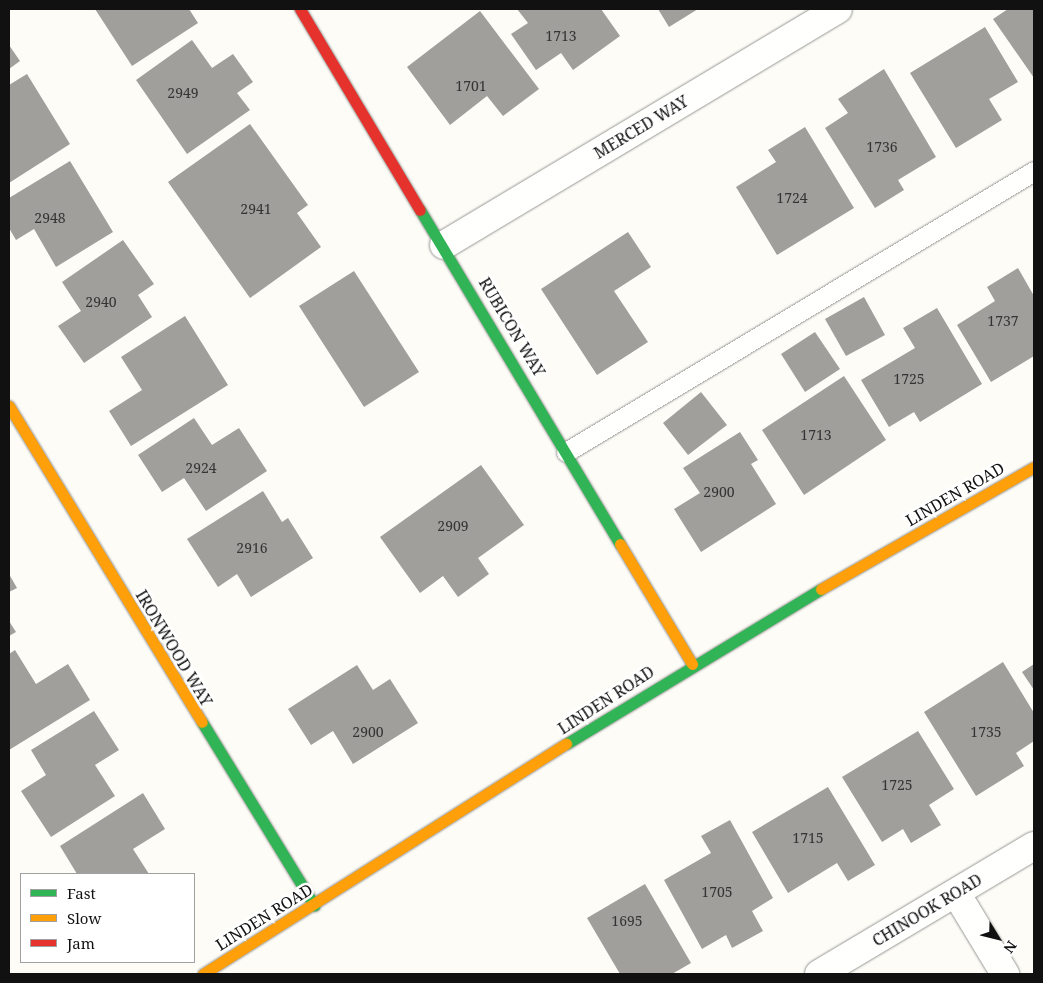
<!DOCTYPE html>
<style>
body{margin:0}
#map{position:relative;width:1043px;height:983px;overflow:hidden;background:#fdfcf7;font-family:"Noto Serif",serif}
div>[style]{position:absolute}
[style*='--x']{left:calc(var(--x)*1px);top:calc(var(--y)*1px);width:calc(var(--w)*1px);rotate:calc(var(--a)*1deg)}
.building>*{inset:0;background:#a19f9c}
.roads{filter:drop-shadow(0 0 1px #979795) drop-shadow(0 0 1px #979795)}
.lane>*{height:19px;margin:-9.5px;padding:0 9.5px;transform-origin:9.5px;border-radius:9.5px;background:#fffffe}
.street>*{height:28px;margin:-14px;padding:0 14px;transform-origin:14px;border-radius:14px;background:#fffffe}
.fast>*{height:11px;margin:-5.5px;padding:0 5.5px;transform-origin:5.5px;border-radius:5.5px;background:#30b455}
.slow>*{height:11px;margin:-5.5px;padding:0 5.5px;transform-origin:5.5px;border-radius:5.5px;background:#ff9f0a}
.jam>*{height:11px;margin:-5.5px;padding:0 5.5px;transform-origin:5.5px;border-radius:5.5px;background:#e5322d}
span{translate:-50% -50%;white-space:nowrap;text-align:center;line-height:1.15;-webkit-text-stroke:5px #fff;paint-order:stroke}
.number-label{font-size:14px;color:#353434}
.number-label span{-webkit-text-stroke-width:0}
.street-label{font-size:16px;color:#111}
.frame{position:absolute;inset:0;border:10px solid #111;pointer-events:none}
.legend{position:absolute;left:20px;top:873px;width:175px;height:90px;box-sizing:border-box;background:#fff;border:1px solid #a0a0a0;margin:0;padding:6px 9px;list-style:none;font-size:15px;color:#111}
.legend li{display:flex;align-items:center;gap:10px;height:25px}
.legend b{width:25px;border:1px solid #a0a0a0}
.north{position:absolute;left:973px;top:913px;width:50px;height:50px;-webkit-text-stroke:4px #fff;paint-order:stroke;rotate:126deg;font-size:14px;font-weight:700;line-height:20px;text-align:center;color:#111}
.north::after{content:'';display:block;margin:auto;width:18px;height:22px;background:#111;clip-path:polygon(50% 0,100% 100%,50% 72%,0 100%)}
</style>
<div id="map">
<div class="building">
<div style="clip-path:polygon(95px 9px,189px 9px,198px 23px,132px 66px)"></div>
<div style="clip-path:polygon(517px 9px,601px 9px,620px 36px,573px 70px,561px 53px,536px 70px,511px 34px,528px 23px)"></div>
<div style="clip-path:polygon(658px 9px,698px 9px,669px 27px)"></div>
<div style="clip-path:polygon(1008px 9px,1034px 9px,1034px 78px,993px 19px)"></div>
<div style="clip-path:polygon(480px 11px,539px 89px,503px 116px,487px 96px,450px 125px,407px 67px)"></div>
<div style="clip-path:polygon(985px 27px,1018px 82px,989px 99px,1002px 120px,956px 148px,910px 73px)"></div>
<div style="clip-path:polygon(192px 40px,212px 68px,233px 54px,253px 82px,237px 93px,250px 110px,187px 154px,136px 80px)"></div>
<div style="clip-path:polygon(9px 45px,20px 61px,9px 69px)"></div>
<div style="clip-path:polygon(884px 69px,936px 157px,898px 180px,904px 190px,875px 208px,825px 128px,848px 113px,838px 99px)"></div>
<div style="clip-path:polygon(27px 74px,70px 144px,9px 183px,9px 85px)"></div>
<div style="clip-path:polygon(250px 124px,308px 205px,297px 213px,321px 247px,250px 298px,168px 182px)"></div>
<div style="clip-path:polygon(805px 127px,854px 208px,777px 255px,736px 187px,776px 162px,768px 150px)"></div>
<div style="clip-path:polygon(70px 161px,113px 232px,56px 267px,34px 229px,16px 240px,9px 228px,9px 198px)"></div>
<div style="clip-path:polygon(628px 232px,651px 267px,614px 291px,648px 342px,597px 375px,541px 289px)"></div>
<div style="clip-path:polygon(123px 240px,154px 284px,138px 295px,152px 317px,84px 363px,58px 326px,81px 311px,62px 282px)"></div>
<div style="clip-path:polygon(1018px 268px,1034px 296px,1034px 356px,991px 382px,957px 325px,995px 301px,987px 287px)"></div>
<div style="clip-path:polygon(354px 271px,419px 372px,364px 407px,299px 306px)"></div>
<div style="clip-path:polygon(864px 297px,885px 335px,846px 356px,825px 319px)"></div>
<div style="clip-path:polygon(937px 308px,982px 384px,920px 422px,914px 412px,889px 427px,861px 380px,915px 348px,903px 328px)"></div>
<div style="clip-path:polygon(185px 316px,228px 385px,131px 446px,109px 411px,142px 390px,121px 357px)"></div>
<div style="clip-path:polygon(815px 332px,840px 369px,805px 392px,781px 354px)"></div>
<div style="clip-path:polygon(844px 376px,886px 440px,804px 495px,762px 430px)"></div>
<div style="clip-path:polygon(701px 392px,727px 425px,688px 455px,663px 423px)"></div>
<div style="clip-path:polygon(194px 418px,212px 445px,239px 428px,267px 471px,206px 511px,184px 478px,162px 492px,138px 455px)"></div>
<div style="clip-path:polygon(740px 432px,758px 460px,751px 464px,776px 504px,701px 552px,674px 509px,700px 493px,683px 468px)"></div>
<div style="clip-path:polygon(481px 465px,524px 525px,478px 558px,489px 574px,458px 597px,443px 576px,420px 593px,380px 537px)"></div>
<div style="clip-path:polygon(263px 491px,282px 522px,288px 518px,313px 558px,251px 597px,237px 574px,218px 587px,187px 539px)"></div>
<div style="clip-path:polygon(9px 574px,17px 588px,9px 592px)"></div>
<div style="clip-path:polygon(9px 621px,16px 632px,9px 636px)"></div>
<div style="clip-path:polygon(15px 650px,36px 684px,68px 664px,90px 700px,9px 750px,9px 654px)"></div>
<div style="clip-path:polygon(1003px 662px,1034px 713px,1034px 741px,1016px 753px,1024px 766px,976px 796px,924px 712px)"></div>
<div style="clip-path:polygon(1034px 664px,1034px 690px,1022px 672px)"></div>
<div style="clip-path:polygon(357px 665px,373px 690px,390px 679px,418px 723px,353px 764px,333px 731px,311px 745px,288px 709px)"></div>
<div style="clip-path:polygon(94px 711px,119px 750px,95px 765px,115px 796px,51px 837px,21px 791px,46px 775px,31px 750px)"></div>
<div style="clip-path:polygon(918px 731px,954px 789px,929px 805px,941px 825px,911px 843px,903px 829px,882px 842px,842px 777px)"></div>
<div style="clip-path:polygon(828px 787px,875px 865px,848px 881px,837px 863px,788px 893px,752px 832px)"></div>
<div style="clip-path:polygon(143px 793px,165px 829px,133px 849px,149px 874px,77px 874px,60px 846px)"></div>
<div style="clip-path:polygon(730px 820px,773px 898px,752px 911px,763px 931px,732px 948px,726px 935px,702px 949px,664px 880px,711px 853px,701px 836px)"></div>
<div style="clip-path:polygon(645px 884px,691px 963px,672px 974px,620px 974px,587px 918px)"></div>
</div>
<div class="roads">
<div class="lane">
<div style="--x:566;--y:452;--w:546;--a:-30.98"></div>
</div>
<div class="street">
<div style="--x:444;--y:245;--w:459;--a:-30.9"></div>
<div style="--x:956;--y:893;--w:95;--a:58.8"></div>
<div style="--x:819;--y:974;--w:250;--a:-30.8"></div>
</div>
<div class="fast">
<div style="--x:420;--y:210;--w:389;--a:59.1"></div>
<div style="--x:202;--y:722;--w:215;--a:58.5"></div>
<div style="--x:566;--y:744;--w:298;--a:-31.3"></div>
</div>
<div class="slow">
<div style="--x:9;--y:406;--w:370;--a:58.6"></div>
<div style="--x:620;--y:544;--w:140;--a:59"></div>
<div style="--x:821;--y:589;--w:245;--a:-29.8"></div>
<div style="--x:203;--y:974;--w:430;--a:-32.4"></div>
</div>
<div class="jam">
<div style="--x:300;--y:9;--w:234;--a:59.2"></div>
</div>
</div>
<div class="number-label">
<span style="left:561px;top:36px">1713</span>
<span style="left:471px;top:86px">1701</span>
<span style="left:183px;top:93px">2949</span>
<span style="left:882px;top:147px">1736</span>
<span style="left:792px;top:198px">1724</span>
<span style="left:256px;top:209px">2941</span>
<span style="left:50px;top:218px">2948</span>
<span style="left:101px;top:302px">2940</span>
<span style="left:1003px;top:321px">1737</span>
<span style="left:909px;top:379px">1725</span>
<span style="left:816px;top:435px">1713</span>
<span style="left:201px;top:468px">2924</span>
<span style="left:719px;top:492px">2900</span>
<span style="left:453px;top:526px">2909</span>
<span style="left:252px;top:548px">2916</span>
<span style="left:368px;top:732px">2900</span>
<span style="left:986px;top:732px">1735</span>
<span style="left:897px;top:785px">1725</span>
<span style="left:808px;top:838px">1715</span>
<span style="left:717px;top:892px">1705</span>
<span style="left:627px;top:921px">1695</span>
</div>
<div class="street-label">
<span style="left:641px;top:127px;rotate:-31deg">MERCED WAY</span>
<span style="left:512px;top:327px;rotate:59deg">RUBICON WAY</span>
<span style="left:955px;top:494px;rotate:-30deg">LINDEN ROAD</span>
<span style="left:174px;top:648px;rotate:59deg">IRONWOOD WAY</span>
<span style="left:606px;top:700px;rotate:-33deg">LINDEN ROAD</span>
<span style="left:927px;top:910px;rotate:-31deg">CHINOOK ROAD</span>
<span style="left:264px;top:917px;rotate:-32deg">LINDEN ROAD</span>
</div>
<div class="frame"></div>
<ul class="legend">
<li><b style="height:6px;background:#30b455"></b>Fast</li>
<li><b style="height:6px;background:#ff9f0a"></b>Slow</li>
<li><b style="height:6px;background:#e5322d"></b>Jam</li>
</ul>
<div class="north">N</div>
</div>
